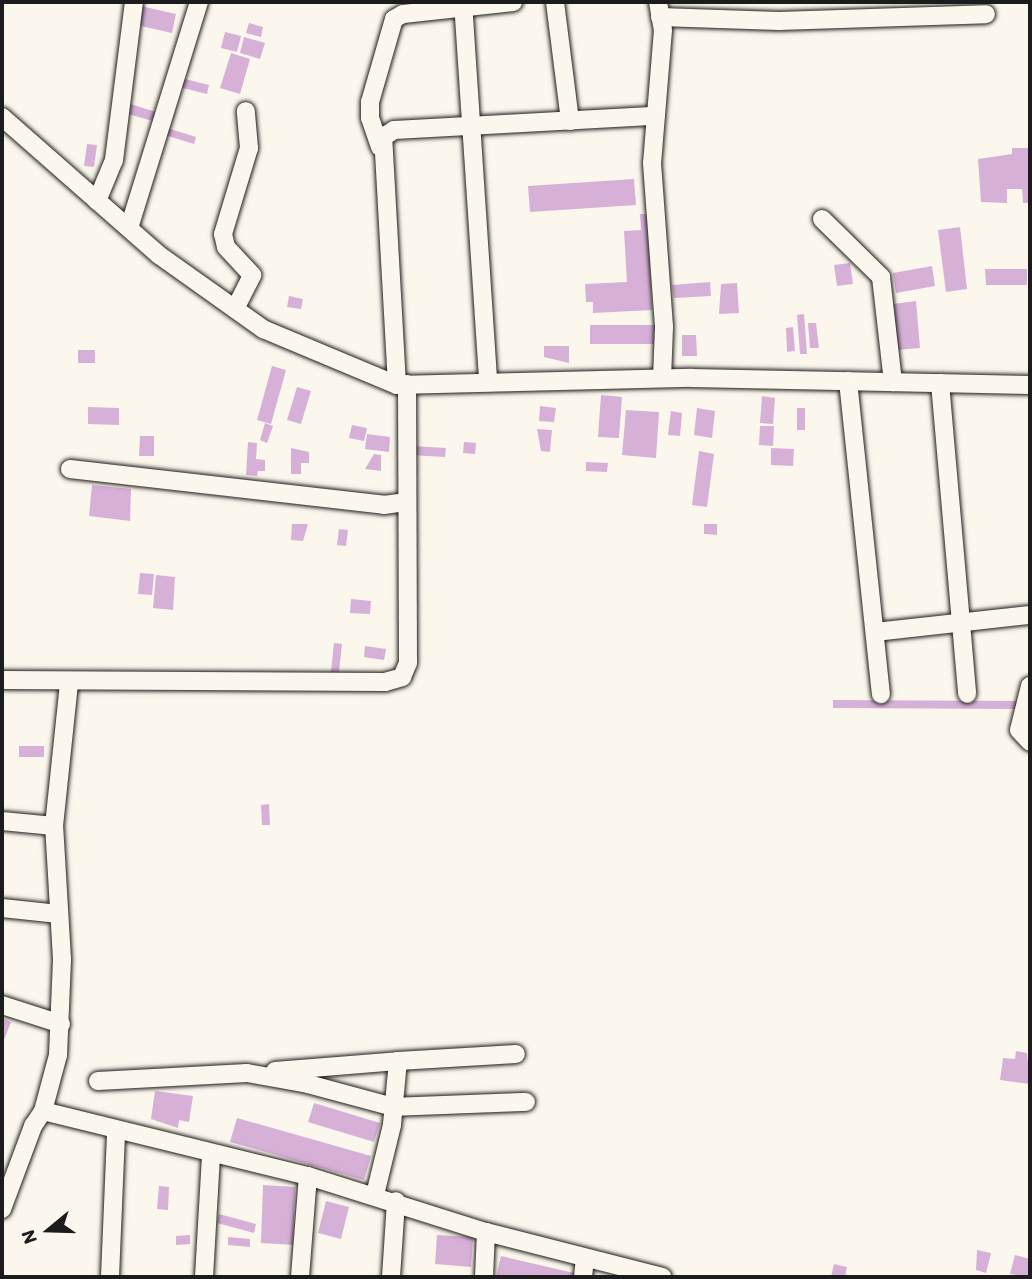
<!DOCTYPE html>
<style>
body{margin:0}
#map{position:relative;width:1032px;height:1279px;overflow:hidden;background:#fbf7ec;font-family:Itim,sans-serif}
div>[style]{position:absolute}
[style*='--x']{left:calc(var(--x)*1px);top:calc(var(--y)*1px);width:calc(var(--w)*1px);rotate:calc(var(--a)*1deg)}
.building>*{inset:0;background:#d7b0d8}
.roads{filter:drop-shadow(0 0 2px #1c1c1c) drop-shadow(0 0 2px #1c1c1c)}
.minor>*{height:18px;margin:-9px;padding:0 9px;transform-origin:9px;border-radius:9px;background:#fbf7ec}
span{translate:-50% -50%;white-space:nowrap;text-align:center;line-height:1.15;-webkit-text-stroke:5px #fbf7ec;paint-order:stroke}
.frame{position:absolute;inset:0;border:4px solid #1c1c1c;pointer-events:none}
.north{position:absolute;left:14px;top:1195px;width:70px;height:70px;-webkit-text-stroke:5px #fbf7ec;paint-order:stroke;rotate:251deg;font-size:19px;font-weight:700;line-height:28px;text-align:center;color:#1c1c1c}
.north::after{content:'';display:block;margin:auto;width:24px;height:32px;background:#1c1c1c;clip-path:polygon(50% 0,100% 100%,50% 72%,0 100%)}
</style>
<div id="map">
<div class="building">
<div style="clip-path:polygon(136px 5px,176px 14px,172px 33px,132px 24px)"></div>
<div style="clip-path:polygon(249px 23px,263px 27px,261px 37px,246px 33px)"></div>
<div style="clip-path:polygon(225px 32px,241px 36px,237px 52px,221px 48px)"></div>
<div style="clip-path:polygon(244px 37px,265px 43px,260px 59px,240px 53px)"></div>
<div style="clip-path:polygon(231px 53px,250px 59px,240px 94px,220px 88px)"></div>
<div style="clip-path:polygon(177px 77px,209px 85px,207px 94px,175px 86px)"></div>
<div style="clip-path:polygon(127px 103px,156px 112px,153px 121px,124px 113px)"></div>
<div style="clip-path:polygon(167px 128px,196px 137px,194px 144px,165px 135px)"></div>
<div style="clip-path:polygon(87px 144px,97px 145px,94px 167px,84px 166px)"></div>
<div style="clip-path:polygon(1012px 148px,1030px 148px,1030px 203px,1023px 203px,1022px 189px,1007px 189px,1007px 203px,981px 202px,978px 159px,1012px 154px)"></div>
<div style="clip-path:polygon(634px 179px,636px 205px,530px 212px,528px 186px)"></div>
<div style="clip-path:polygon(640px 214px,648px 214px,652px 310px,593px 313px,593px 302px,586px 302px,585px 284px,627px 282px,624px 231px,641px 230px)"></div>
<div style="clip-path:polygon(960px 227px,967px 289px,946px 292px,938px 230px)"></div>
<div style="clip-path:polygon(850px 263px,853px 284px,837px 286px,834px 265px)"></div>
<div style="clip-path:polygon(932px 266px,935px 286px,896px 293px,893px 273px)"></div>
<div style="clip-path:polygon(985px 269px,1027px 269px,1027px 285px,986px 285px)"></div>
<div style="clip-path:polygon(710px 282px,711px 296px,674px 298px,672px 285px)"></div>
<div style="clip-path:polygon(737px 283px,739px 313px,719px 314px,721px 284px)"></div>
<div style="clip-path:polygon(289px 296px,303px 299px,301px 309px,287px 307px)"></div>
<div style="clip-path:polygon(916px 301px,920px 348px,898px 350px,893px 304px)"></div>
<div style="clip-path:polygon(804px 314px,807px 354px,800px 354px,797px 315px)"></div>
<div style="clip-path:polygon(808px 323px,816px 323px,819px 348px,810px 348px)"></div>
<div style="clip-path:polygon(590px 325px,655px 325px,655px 344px,590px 344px)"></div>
<div style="clip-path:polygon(793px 327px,795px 351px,787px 352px,786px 328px)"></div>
<div style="clip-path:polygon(682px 335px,696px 335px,697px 356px,682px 356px)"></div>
<div style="clip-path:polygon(544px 346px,569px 346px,569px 363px,544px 357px)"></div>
<div style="clip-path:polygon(78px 350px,95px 350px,95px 363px,78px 363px)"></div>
<div style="clip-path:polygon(272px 366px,286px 370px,271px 424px,257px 420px)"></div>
<div style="clip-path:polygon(297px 387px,311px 391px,301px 424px,287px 420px)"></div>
<div style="clip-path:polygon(601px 395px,622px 397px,619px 438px,598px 437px)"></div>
<div style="clip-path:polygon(762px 396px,775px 398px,773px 424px,760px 423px)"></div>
<div style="clip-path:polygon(540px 406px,556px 408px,554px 422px,539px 421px)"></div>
<div style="clip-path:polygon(88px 407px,119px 408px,119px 425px,88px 424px)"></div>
<div style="clip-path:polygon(697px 408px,715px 411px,712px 438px,694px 435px)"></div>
<div style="clip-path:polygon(797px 408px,805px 408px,805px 430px,797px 430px)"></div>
<div style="clip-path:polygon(626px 410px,659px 412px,656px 458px,622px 455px)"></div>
<div style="clip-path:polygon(671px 411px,682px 413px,680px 436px,668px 435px)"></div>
<div style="clip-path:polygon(265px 423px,273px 426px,267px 443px,260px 440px)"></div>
<div style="clip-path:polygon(352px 425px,367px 428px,364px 441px,349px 438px)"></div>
<div style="clip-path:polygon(760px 426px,774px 426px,773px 446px,759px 445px)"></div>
<div style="clip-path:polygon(537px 429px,552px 430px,550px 452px,541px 451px)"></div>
<div style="clip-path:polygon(367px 434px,390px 437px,389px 452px,365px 449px)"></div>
<div style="clip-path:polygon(140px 436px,154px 436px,154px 456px,139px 456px)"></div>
<div style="clip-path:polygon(248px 442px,257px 443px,256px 459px,265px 460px,265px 471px,258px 471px,257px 476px,246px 475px)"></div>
<div style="clip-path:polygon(464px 442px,476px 443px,475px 454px,463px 453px)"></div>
<div style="clip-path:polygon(411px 446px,446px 448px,445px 457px,410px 455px)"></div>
<div style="clip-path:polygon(291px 448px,309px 452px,309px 463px,301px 463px,301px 474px,291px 474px)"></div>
<div style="clip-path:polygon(771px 448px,794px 449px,793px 466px,771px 465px)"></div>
<div style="clip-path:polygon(699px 451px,714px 454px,707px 507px,692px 505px)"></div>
<div style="clip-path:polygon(374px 454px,381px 455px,381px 471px,365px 469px)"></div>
<div style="clip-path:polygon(586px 462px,608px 463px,607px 472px,586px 471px)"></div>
<div style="clip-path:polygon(92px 485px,131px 489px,130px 521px,89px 516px)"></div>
<div style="clip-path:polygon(292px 524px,308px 524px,303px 541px,291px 540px)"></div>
<div style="clip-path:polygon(704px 524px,717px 524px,717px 535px,704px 534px)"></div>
<div style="clip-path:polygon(339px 529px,348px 530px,346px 546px,337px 545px)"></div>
<div style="clip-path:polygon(140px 573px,154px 574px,152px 595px,138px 594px)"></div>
<div style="clip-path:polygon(156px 575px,175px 577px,173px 610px,153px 608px)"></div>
<div style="clip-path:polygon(351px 599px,371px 601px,370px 614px,350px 613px)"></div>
<div style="clip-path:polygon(334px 643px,342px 644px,339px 672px,331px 672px)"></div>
<div style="clip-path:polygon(365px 646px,386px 649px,384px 660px,364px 657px)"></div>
<div style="clip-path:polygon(833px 700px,1018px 701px,1018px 709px,833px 708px)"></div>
<div style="clip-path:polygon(19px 746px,44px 746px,44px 757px,19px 757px)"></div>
<div style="clip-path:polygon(269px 804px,270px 825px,262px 825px,261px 805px)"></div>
<div style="clip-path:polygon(2px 1018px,11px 1022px,2px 1045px)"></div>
<div style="clip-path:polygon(1016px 1051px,1027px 1053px,1030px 1084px,1000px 1080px,1003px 1058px,1015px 1059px)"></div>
<div style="clip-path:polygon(155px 1091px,193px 1096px,189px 1122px,179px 1120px,178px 1128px,151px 1119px)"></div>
<div style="clip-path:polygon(314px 1103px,380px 1123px,374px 1142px,308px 1122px)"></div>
<div style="clip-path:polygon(237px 1118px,371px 1156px,364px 1180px,230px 1142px)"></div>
<div style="clip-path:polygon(263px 1185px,295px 1187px,293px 1245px,261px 1243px)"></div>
<div style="clip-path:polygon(159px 1186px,169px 1187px,168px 1210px,157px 1209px)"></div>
<div style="clip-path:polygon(326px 1201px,349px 1207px,341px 1239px,318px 1233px)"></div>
<div style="clip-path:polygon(219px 1214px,256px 1224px,254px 1233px,217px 1223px)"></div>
<div style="clip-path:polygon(190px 1235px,190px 1244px,176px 1245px,176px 1236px)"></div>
<div style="clip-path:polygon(437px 1235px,473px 1237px,471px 1267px,435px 1264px)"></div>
<div style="clip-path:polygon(228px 1237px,250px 1239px,250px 1247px,228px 1245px)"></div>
<div style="clip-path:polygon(977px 1250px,991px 1253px,986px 1273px,976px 1270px)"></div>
<div style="clip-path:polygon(1015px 1255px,1030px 1259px,1028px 1277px,1010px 1274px)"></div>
<div style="clip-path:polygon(501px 1256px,574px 1273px,573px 1277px,496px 1277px)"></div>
<div style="clip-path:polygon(834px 1264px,847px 1267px,845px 1277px,831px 1277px)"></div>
</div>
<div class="roads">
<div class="minor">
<div style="--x:463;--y:2;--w:381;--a:86.2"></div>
<div style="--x:555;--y:2;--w:120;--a:82.8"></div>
<div style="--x:658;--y:2;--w:28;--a:80"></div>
<div style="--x:663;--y:30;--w:133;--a:94.7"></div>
<div style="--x:652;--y:163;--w:164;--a:85.8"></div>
<div style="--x:664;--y:327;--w:51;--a:92.2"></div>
<div style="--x:660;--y:17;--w:119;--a:1.9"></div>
<div style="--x:779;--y:21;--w:207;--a:-1.9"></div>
<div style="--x:2;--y:117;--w:209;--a:41.3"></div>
<div style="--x:159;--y:255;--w:128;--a:35.4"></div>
<div style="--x:263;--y:329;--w:145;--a:22.7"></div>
<div style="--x:397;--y:385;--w:295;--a:-1.4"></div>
<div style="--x:692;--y:378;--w:338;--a:1.2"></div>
<div style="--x:380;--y:147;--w:31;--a:-109"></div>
<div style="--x:370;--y:118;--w:16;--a:-90"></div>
<div style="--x:370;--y:102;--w:86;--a:-73.9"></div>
<div style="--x:394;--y:19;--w:10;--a:-29"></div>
<div style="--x:403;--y:14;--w:111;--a:-6.2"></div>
<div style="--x:97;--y:201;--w:44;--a:-67.5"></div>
<div style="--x:114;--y:160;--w:159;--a:-82.8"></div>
<div style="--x:822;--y:219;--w:83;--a:44.5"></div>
<div style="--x:881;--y:277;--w:106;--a:83.5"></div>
<div style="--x:129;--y:228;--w:237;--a:-72.8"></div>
<div style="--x:235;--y:309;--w:38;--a:-63"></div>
<div style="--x:252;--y:275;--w:38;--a:-133"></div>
<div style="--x:226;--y:247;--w:13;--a:-103"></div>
<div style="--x:223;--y:234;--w:90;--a:-73.2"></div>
<div style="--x:249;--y:148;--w:37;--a:-95"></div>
<div style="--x:848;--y:381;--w:315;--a:84"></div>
<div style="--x:940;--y:383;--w:312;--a:85"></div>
<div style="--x:397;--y:385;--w:248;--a:-93.2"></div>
<div style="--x:383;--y:137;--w:13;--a:-32"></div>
<div style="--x:394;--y:130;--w:262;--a:-3.1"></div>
<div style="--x:70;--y:469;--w:316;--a:6.5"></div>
<div style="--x:384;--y:505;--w:21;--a:-8"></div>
<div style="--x:875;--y:632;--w:156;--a:-6.3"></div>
<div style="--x:2;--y:680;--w:383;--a:0.3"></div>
<div style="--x:385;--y:682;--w:18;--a:-16"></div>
<div style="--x:402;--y:677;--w:15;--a:-67"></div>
<div style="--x:408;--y:663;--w:279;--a:-90.2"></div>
<div style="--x:1030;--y:686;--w:45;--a:104"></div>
<div style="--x:1019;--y:730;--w:16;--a:47"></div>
<div style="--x:2;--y:821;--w:52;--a:5.5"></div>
<div style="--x:2;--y:908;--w:57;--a:6"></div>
<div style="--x:2;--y:1005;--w:62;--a:17.9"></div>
<div style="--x:398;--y:1061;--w:118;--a:-3.4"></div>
<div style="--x:275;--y:1071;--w:123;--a:-4.6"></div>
<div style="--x:398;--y:1061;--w:64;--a:95.4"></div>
<div style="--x:392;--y:1125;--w:72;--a:103.7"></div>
<div style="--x:98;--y:1081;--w:149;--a:-3.1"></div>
<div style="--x:247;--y:1073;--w:62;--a:10.2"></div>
<div style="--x:308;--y:1084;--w:88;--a:15.1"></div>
<div style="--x:393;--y:1107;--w:133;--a:-2.2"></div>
<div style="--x:43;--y:1111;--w:273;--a:13.8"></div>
<div style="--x:308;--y:1176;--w:187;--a:17.5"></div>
<div style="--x:486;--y:1232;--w:182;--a:14.3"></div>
<div style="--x:2;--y:1209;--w:89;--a:-69.5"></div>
<div style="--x:33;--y:1126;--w:18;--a:-56"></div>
<div style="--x:43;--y:1111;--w:58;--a:-75"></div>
<div style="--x:58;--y:1055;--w:96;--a:-87.6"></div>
<div style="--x:62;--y:959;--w:133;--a:-93.4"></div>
<div style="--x:54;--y:826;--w:144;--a:-84"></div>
<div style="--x:110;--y:1277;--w:146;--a:-87.6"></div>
<div style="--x:204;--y:1277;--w:123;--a:-86.7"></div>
<div style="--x:300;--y:1277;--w:101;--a:-85.5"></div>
<div style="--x:391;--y:1277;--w:76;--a:-86.2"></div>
<div style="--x:484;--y:1277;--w:45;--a:-87.5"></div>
<div style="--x:583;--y:1277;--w:19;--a:-84"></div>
</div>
</div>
<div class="frame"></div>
<div class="north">N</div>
</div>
